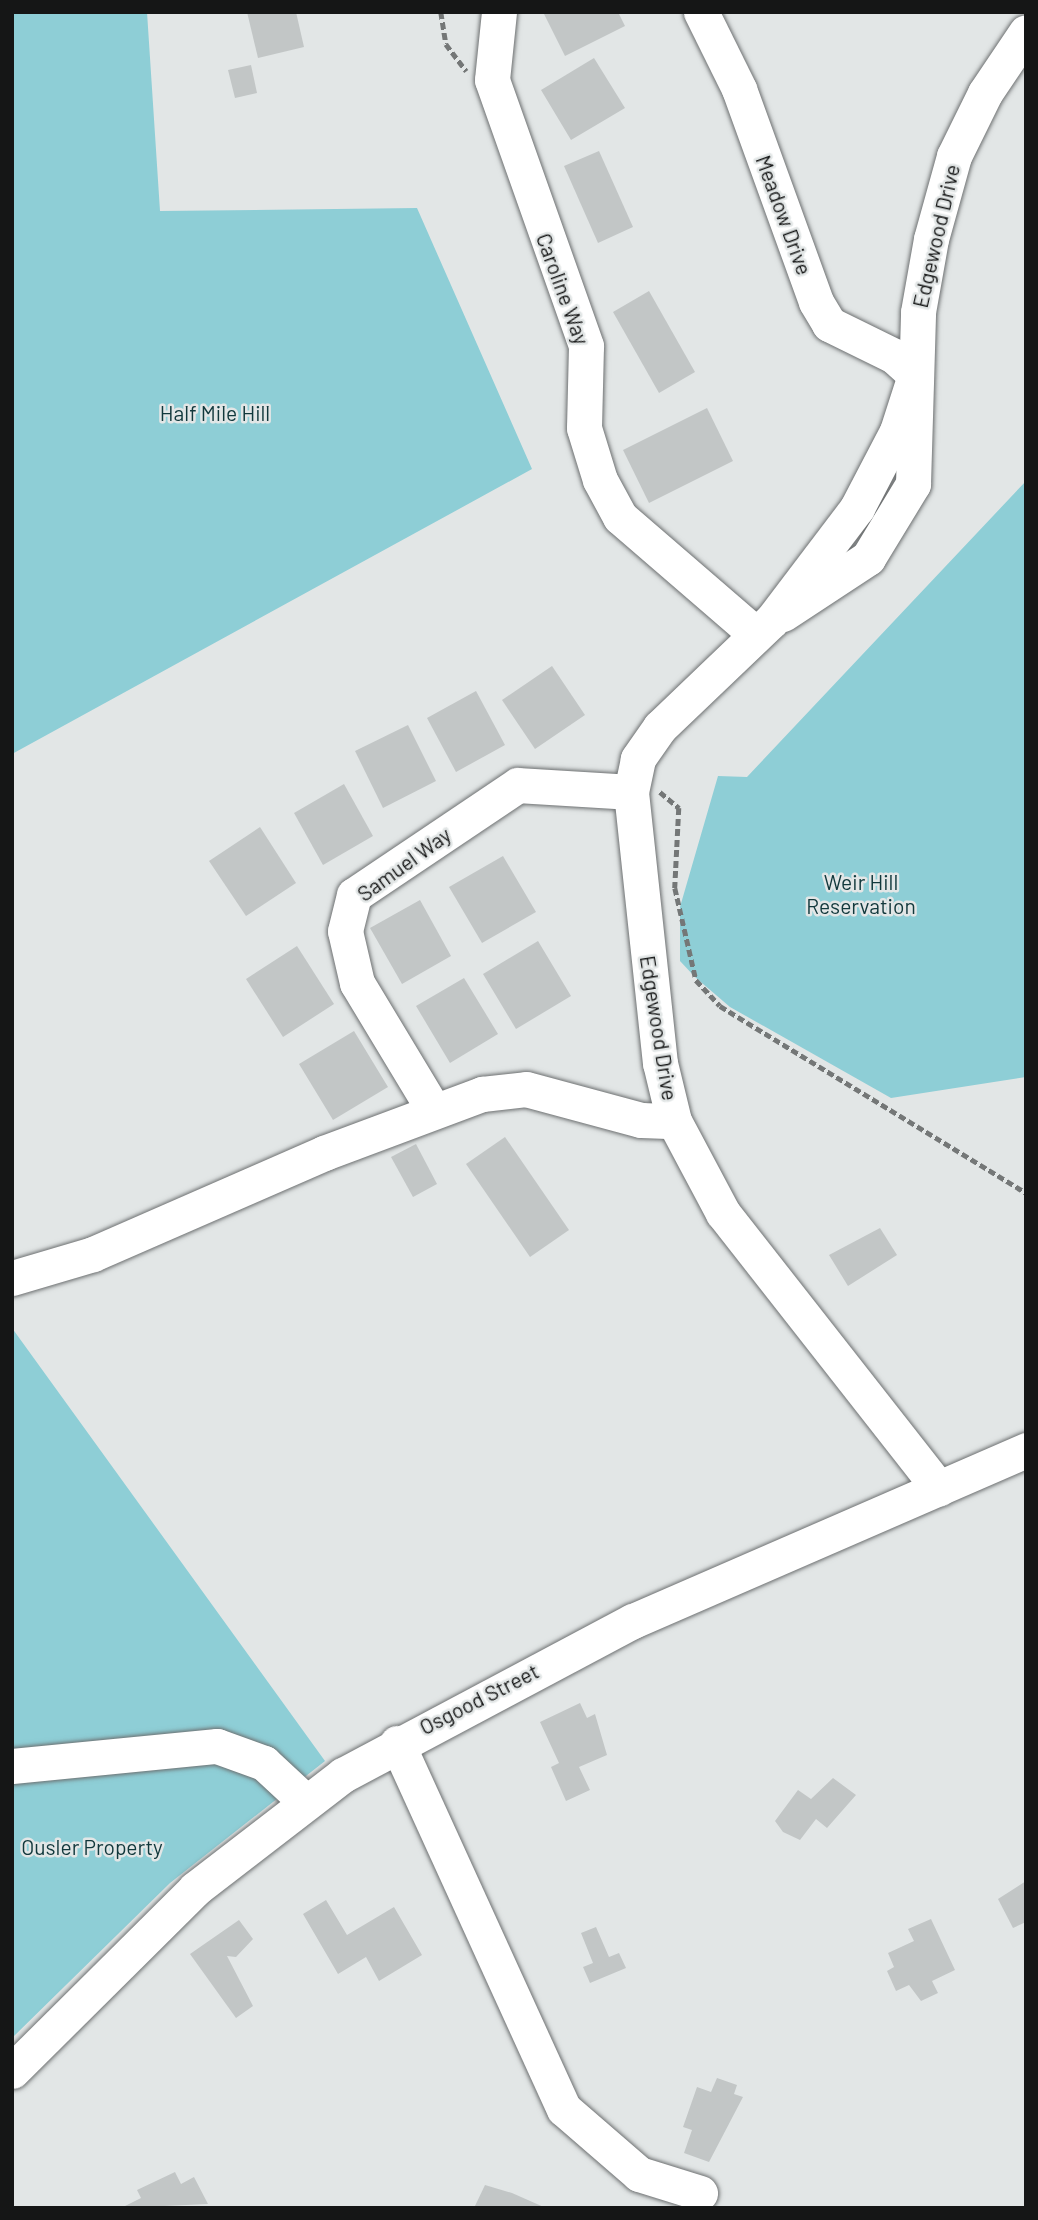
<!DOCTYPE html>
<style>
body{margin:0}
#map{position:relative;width:1038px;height:2220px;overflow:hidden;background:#e2e6e6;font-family:Barlow,sans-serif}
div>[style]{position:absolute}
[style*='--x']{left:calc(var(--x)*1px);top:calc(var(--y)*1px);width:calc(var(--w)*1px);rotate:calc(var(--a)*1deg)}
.green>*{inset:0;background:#8eced6}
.building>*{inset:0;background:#c2c6c6}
.path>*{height:4.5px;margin-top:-2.25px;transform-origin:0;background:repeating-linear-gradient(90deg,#747777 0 7px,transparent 0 10.5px)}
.roads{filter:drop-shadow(0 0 2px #6d7071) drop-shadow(0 0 2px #6d7071)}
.minor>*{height:35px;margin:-17.5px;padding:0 17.5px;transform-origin:17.5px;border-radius:17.5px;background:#fff}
span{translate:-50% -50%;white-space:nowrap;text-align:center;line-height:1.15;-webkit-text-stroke:5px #e2e6e6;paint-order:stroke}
.street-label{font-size:21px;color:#151616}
.park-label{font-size:21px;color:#11383c}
.frame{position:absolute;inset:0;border:14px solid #151616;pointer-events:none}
</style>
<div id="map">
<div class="green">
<div style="clip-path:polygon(12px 12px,147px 12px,160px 211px,417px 208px,532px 469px,12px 754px)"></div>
<div style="clip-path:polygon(1026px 481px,1026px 1077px,891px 1098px,730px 1007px,695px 977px,680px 961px,680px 907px,718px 776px,747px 777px)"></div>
<div style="clip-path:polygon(12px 1328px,325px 1761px,170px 1883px,12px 2038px)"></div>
</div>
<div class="building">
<div style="clip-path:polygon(247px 12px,296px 12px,304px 47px,258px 58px)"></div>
<div style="clip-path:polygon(543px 12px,618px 12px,625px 26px,565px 56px)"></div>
<div style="clip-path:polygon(594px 58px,625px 108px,571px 140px,541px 90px)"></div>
<div style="clip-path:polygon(251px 65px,257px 93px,235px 98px,228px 70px)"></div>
<div style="clip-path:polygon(599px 151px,633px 227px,598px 243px,564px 166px)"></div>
<div style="clip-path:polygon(649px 291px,695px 372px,659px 393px,613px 312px)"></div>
<div style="clip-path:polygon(707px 408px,733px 461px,649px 503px,623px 450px)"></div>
<div style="clip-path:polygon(552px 666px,585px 715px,535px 749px,502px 700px)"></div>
<div style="clip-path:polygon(476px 691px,505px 745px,456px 772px,427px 718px)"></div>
<div style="clip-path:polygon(408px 725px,436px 781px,383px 808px,355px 751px)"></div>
<div style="clip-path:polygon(344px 784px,373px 836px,323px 865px,294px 813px)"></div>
<div style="clip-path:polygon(260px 827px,296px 883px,246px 916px,209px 861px)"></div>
<div style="clip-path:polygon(503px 856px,536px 912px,482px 943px,449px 887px)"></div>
<div style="clip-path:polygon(420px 900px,451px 956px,402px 984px,370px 928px)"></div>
<div style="clip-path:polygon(538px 941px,571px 996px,516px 1029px,483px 974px)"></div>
<div style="clip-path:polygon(297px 946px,334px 1004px,283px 1037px,246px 979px)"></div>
<div style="clip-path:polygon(464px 978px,498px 1034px,450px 1063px,416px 1006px)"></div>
<div style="clip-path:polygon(354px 1031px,388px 1087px,333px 1120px,299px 1064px)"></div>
<div style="clip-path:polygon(505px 1137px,569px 1230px,530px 1257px,466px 1164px)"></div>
<div style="clip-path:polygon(416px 1144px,437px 1184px,413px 1197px,391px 1157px)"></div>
<div style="clip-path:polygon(880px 1228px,897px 1255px,848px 1286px,829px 1255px)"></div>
<div style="clip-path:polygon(580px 1703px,587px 1718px,595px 1714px,607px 1755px,579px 1767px,590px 1790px,566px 1801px,551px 1767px,559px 1763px,540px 1722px)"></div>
<div style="clip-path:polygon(833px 1778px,856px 1795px,827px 1828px,816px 1819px,800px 1840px,783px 1832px,775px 1821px,798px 1790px,811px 1799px)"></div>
<div style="clip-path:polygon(1026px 1881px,1026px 1922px,1013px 1928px,998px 1899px)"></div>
<div style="clip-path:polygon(326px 1900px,347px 1935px,394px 1907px,422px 1955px,379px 1981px,366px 1957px,338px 1974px,303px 1914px)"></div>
<div style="clip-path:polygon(931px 1919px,955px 1970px,932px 1981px,938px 1993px,921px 2001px,909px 1985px,896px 1991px,887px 1971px,894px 1967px,888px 1953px,914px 1941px,908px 1929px)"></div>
<div style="clip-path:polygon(239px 1920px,253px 1939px,236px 1957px,227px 1956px,253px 2006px,236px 2018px,190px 1954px)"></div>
<div style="clip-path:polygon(596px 1927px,609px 1957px,619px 1953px,626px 1968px,590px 1983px,583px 1967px,593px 1963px,581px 1933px)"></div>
<div style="clip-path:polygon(717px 2078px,737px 2085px,734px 2094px,743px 2097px,709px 2162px,684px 2153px,692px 2130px,683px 2127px,697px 2087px,711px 2092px)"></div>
<div style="clip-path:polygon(175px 2172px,181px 2184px,194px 2177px,208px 2204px,121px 2208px,141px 2198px,137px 2190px)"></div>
<div style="clip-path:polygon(485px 2185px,512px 2193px,546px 2208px,474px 2208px)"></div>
</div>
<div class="path">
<div style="--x:441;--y:12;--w:32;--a:81"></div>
<div style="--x:446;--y:44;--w:34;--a:53"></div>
<div style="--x:660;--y:792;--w:25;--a:40"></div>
<div style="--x:679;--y:808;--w:80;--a:92.9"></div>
<div style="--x:675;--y:888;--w:94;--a:77.1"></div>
<div style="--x:696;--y:980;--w:35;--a:47"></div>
<div style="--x:720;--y:1006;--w:359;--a:31.4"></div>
</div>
<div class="roads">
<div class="minor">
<div style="--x:499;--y:12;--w:68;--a:95.9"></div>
<div style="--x:492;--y:80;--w:282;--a:70.5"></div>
<div style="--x:586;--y:346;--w:82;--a:91.4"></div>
<div style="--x:584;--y:428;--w:54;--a:72.9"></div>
<div style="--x:600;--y:480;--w:42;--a:61.6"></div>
<div style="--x:620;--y:517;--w:176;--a:40.8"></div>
<div style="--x:701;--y:12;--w:86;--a:63.7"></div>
<div style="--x:739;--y:89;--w:226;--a:70.1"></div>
<div style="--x:816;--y:302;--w:26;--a:59"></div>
<div style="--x:829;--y:324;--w:72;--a:26.2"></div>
<div style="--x:894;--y:356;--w:28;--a:42"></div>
<div style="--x:915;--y:375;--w:59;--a:107.8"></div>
<div style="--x:897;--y:431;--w:87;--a:117.5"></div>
<div style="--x:857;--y:508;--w:141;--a:127.2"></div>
<div style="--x:772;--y:620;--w:155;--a:136.3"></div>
<div style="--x:660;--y:727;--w:39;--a:125"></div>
<div style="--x:638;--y:759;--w:34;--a:102"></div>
<div style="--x:631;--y:792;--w:273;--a:83.9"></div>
<div style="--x:660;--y:1063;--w:60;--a:76.4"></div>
<div style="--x:674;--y:1121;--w:104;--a:62"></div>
<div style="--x:723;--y:1213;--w:350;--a:51.9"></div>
<div style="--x:783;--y:614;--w:102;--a:-33.4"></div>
<div style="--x:868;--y:558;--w:87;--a:-58.7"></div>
<div style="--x:913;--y:484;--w:172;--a:-88.3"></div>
<div style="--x:918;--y:312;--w:74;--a:-79.9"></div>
<div style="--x:931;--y:239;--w:86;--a:-74.5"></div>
<div style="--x:954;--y:156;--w:70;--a:-63.8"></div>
<div style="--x:985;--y:93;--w:73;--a:-56.1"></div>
<div style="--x:433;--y:1109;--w:147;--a:-121.1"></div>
<div style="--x:357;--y:983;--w:53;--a:-103"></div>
<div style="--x:345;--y:931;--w:37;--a:-76"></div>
<div style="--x:354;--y:895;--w:197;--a:-33.9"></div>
<div style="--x:518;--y:785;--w:113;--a:3.5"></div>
<div style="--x:12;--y:1278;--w:84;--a:-16.5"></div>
<div style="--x:93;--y:1254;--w:252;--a:-23.6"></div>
<div style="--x:324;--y:1153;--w:169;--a:-20.5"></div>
<div style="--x:482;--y:1094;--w:44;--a:-6.5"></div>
<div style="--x:526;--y:1089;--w:119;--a:15.1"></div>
<div style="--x:641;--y:1120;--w:33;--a:2"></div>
<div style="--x:397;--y:1743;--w:402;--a:65.5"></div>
<div style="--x:564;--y:2109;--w:99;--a:40.9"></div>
<div style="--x:639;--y:2174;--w:64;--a:17.3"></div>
<div style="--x:12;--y:1766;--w:206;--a:-5.6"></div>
<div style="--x:217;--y:1746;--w:50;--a:19.9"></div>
<div style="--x:264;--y:1763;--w:57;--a:42.9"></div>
<div style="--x:12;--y:2071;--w:258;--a:-44.8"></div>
<div style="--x:195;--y:1889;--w:187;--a:-37.6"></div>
<div style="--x:343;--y:1775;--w:328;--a:-28"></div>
<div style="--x:633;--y:1621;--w:429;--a:-23.5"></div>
</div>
</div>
<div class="street-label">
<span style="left:784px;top:215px;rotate:70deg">Meadow Drive</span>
<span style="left:936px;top:236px;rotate:-77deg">Edgewood Drive</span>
<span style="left:563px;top:289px;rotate:70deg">Caroline Way</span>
<span style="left:404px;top:864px;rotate:-36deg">Samuel Way</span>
<span style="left:659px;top:1028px;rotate:81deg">Edgewood Drive</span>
<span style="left:479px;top:1699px;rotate:-27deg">Osgood Street</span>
</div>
<div class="park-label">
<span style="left:215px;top:413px">Half Mile Hill</span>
<span style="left:861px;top:894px">Weir Hill<br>Reservation</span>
<span style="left:92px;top:1847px">Ousler Property</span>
</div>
<div class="frame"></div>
</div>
